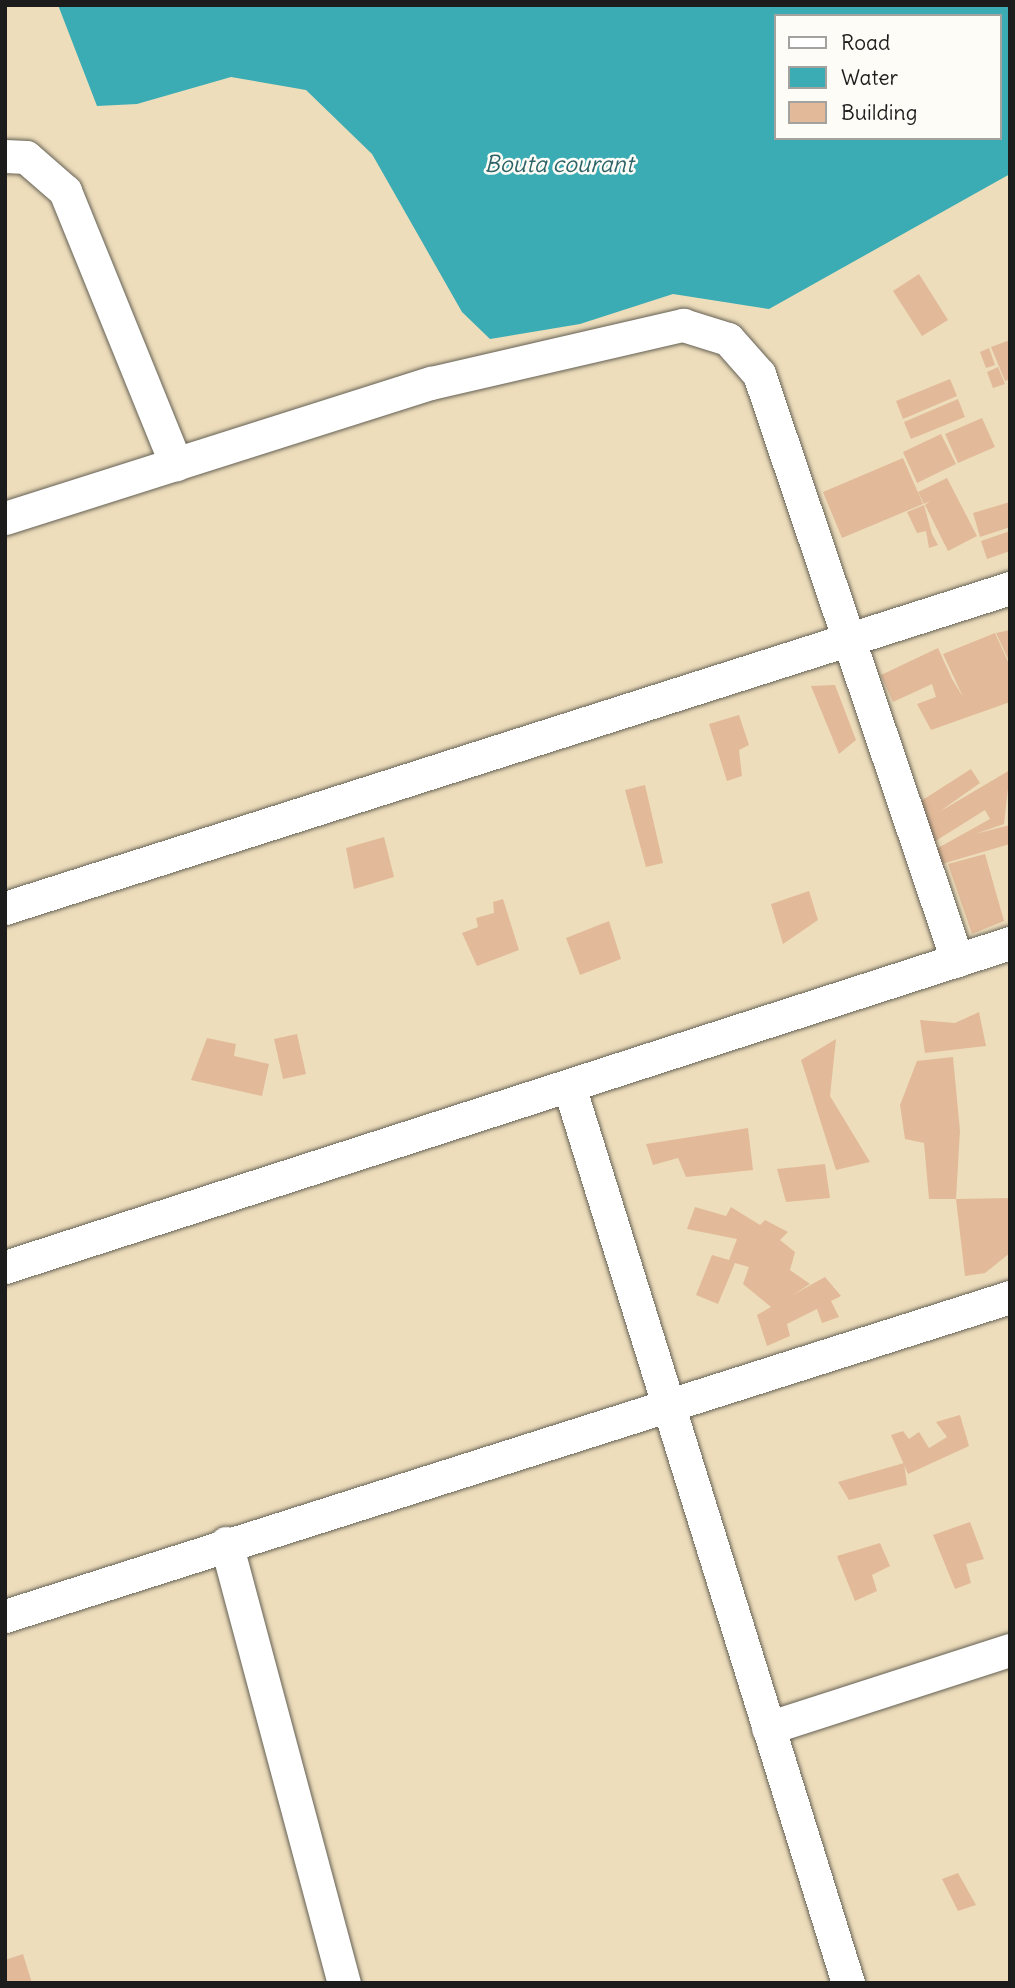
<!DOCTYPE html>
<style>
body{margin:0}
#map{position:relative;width:1015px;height:1988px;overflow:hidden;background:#edddbb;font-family:Delius,sans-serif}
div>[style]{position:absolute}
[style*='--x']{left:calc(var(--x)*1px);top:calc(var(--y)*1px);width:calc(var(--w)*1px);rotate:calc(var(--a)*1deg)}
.water>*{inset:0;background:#3bacb4}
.building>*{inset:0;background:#e2ba99}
.roads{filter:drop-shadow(0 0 2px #656054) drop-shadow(0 0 2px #656054)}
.street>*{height:33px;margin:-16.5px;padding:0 16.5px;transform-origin:16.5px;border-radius:16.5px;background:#fff}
span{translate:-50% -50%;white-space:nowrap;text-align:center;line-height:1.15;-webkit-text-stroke:5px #fdfcf7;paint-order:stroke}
.water-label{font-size:23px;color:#2c6468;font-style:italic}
.frame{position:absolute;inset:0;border:7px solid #1c1c1c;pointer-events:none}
.legend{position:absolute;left:774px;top:14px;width:228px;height:126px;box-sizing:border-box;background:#fdfcf7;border:2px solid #a3a29f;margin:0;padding:9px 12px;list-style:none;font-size:21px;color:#1c1c1c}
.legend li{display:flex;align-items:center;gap:14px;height:35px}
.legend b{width:35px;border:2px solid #a3a29f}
</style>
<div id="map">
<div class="water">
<div style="clip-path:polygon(evenodd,58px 5px,1010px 5px,1010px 174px,769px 309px,673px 294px,580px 324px,490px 339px,462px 312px,372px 154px,306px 90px,231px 77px,137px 104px,97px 106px,58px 5px,775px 16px,999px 16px,999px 138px,775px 138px,775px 16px)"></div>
</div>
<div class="building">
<div style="clip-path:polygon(919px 274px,948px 320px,922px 336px,893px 291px)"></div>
<div style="clip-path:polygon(1010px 340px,1010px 379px,1005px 381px,991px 347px)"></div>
<div style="clip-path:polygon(989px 348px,995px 365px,986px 368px,980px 352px)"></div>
<div style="clip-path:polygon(998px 367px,1005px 384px,993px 388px,987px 372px)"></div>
<div style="clip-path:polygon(950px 379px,957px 396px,903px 419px,896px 401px)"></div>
<div style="clip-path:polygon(958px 399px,965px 417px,911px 439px,904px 422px)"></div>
<div style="clip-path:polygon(982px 418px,995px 447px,958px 463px,945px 434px)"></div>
<div style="clip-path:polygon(941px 434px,956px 464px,917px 483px,903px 452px)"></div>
<div style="clip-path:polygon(903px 458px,923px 504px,842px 538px,823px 492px)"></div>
<div style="clip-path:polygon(947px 478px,977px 536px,948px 551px,925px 505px,930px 501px,924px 504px,918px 492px)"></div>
<div style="clip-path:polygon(1010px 502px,1010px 527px,980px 537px,973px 513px)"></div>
<div style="clip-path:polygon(924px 505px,932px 534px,938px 545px,929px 548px,926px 531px,917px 533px,907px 512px)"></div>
<div style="clip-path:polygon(1010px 531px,1010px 551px,987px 559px,981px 541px)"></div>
<div style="clip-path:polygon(1010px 630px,1010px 663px,996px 633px)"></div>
<div style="clip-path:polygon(995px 633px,1010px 666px,1010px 702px,931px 730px,917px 704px,936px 697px,932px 684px,893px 702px,881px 675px,938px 648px,952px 679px,963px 697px,943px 654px)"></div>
<div style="clip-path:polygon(835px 685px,856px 740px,839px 754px,811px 686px)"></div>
<div style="clip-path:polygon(739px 715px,749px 745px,739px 750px,742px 776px,727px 781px,709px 724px)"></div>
<div style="clip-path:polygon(971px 769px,980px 783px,939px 812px,1010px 770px,1004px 824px,975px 834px,1010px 825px,1010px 844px,942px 864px,936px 849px,990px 819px,985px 810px,934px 842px,921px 801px)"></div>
<div style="clip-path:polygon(645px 785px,663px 863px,646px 867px,625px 790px)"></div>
<div style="clip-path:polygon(384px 837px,394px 877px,354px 889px,346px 848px)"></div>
<div style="clip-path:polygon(985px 854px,1004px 921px,972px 934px,948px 864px)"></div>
<div style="clip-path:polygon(809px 891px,818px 920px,783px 944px,771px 904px)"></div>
<div style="clip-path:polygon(503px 899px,519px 950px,477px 966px,462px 933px,478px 927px,476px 918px,494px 913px,493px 902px)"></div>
<div style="clip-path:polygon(609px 921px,621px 959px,580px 975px,566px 938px)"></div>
<div style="clip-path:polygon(979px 1012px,986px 1046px,925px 1053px,920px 1020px,955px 1023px)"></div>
<div style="clip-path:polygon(297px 1034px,306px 1074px,283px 1079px,274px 1039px)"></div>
<div style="clip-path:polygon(207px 1038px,236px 1044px,234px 1056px,269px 1064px,262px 1096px,191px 1080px)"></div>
<div style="clip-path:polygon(836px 1039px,830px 1096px,870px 1162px,836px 1170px,801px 1060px)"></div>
<div style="clip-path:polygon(953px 1057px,960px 1131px,956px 1199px,929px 1199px,924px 1143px,905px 1139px,900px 1105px,917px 1061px)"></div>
<div style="clip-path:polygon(748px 1128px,753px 1170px,686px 1177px,678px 1158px,653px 1165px,646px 1144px)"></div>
<div style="clip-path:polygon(825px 1164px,830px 1198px,786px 1202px,777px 1169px)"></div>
<div style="clip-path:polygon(1010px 1198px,1010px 1253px,985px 1273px,965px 1276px,956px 1199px)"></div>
<div style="clip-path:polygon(695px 1207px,726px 1216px,731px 1207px,760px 1225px,765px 1220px,788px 1232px,780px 1240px,795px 1252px,790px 1270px,810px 1284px,791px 1296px,825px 1277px,841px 1296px,831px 1301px,839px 1317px,822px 1323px,817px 1309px,787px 1324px,790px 1336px,767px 1346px,757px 1315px,771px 1307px,743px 1284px,749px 1267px,735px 1263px,718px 1304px,696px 1295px,712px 1255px,729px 1260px,737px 1239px,687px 1229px)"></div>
<div style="clip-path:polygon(960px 1415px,969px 1446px,908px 1474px,891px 1435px,903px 1431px,909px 1439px,919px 1432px,929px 1448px,947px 1437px,936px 1422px)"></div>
<div style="clip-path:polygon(904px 1463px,907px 1485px,849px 1500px,838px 1482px)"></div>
<div style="clip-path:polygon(970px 1522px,984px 1559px,966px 1564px,971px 1583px,955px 1589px,933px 1535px)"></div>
<div style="clip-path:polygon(880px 1543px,890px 1566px,872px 1575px,877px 1591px,855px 1601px,837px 1556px)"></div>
<div style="clip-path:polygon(958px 1873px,976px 1905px,958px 1911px,942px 1879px)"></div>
<div style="clip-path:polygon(23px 1954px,32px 1983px,5px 1983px,5px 1960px)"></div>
</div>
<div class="roads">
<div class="street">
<div style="--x:5;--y:156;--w:21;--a:3"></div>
<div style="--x:26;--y:157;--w:52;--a:41.1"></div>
<div style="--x:65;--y:191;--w:295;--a:67.9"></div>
<div style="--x:5;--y:518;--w:447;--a:-17.6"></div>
<div style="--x:431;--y:383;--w:259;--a:-13"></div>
<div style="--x:683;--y:325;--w:47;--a:17.3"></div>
<div style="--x:728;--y:339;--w:47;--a:48.5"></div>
<div style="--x:759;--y:374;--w:619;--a:71.33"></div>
<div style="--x:5;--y:908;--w:1055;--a:-17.66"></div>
<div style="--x:569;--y:1086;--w:939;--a:72.72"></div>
<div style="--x:5;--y:1267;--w:1056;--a:-17.87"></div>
<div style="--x:226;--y:1543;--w:456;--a:75"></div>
<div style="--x:5;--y:1616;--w:1054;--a:-17.61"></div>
<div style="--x:768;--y:1728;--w:254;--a:-17.9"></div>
</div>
</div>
<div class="water-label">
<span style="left:559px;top:164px">Bouta courant</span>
</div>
<div class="frame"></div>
<ul class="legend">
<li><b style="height:9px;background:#fff"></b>Road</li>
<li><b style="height:19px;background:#3bacb4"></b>Water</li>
<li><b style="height:19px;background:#e2ba99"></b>Building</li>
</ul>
</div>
